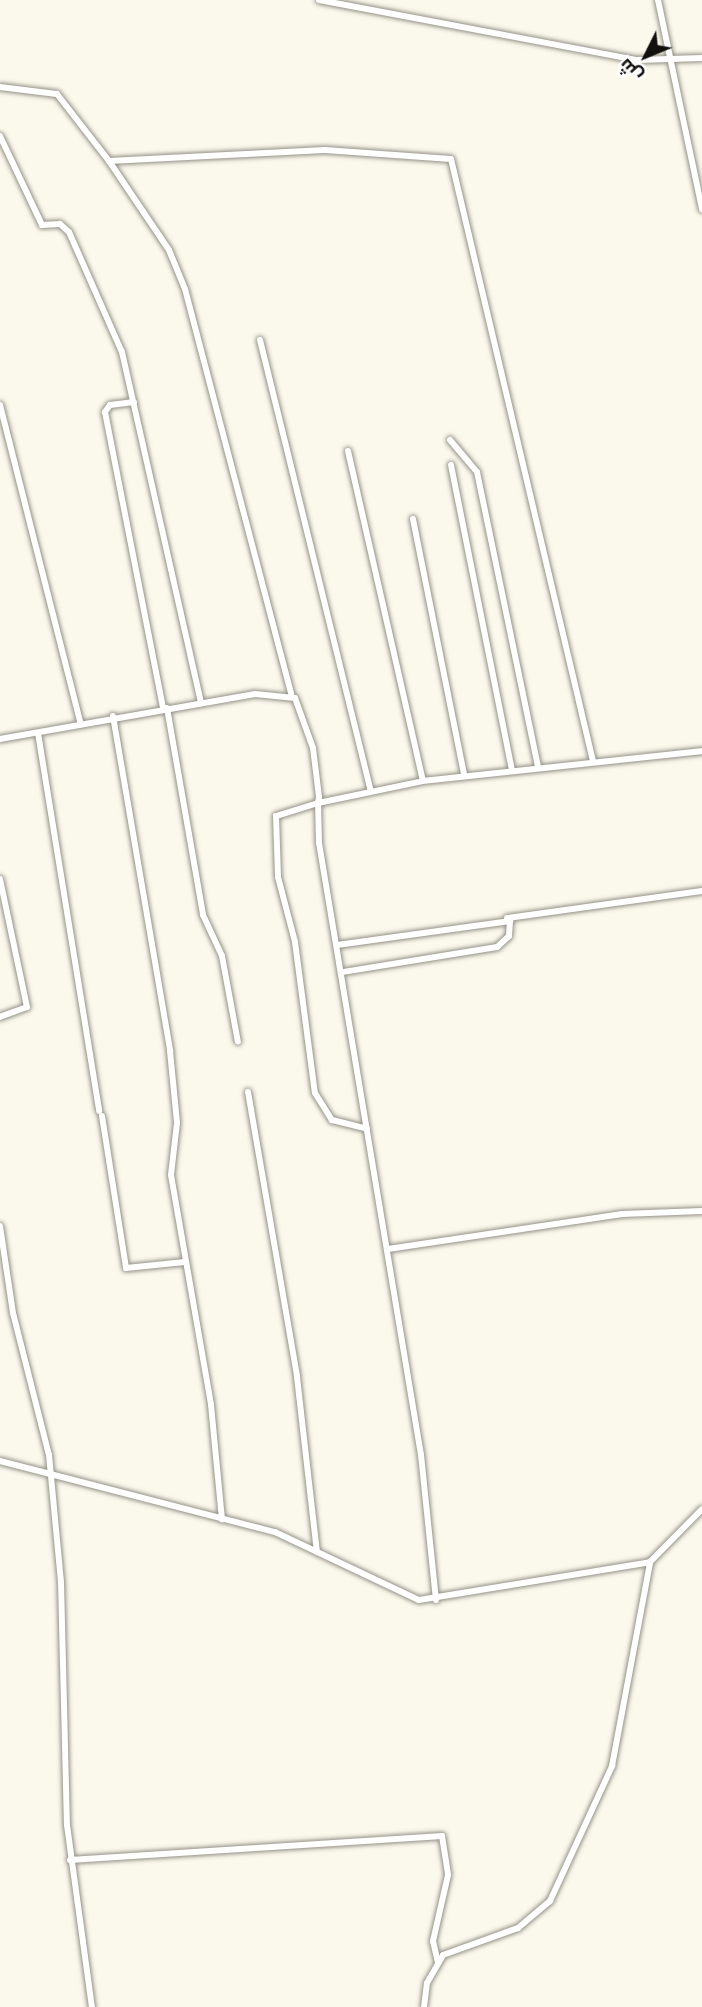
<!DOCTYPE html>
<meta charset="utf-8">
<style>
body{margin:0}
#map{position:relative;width:702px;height:2007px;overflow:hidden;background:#fbf8ec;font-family:Bitter,Cairo,serif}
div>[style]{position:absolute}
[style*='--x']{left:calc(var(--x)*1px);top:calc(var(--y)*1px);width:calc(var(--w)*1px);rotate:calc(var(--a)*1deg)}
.roads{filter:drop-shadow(0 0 2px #959288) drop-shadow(0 0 2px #959288)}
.minor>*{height:6px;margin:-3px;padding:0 3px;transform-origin:3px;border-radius:3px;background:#fff}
span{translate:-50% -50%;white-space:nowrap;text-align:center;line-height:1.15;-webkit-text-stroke:6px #fff;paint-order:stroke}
.north{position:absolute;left:611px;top:21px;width:70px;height:70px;-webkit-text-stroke:5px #fff;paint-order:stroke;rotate:227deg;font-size:19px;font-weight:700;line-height:28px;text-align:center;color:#11100c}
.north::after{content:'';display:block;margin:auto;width:24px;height:32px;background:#11100c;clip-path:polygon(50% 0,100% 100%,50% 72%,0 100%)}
</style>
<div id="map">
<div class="roads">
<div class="minor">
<div style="--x:319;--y:0;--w:324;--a:10.7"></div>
<div style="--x:637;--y:60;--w:65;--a:-1.8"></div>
<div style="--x:658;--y:0;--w:214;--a:78.1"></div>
<div style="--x:0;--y:87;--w:57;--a:7"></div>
<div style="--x:57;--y:94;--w:85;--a:52.2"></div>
<div style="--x:109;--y:161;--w:216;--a:-2.9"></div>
<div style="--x:325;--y:150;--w:126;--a:4.1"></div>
<div style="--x:451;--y:159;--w:619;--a:76.73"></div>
<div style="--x:0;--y:136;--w:98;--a:64.7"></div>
<div style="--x:42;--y:225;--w:18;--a:-3"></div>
<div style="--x:60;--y:224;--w:12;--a:42"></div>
<div style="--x:69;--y:232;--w:131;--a:66.2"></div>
<div style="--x:122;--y:352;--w:360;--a:77.3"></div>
<div style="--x:109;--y:161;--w:107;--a:56"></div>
<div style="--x:169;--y:250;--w:42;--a:67.7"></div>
<div style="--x:185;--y:289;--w:419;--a:75.3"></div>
<div style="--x:260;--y:340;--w:464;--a:76.2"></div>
<div style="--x:134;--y:402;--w:24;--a:173"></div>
<div style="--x:110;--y:405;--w:9;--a:126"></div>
<div style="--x:105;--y:412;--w:303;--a:78.9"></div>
<div style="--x:0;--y:405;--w:326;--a:75.8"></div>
<div style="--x:450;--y:440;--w:42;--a:49.8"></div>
<div style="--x:477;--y:472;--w:300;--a:78.3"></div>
<div style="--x:348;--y:451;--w:338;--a:77.2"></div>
<div style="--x:451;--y:465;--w:310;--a:78.7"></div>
<div style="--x:413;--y:519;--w:261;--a:78.7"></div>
<div style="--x:167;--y:708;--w:210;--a:80.1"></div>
<div style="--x:203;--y:915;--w:45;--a:65.1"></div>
<div style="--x:222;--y:956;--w:87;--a:79.5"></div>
<div style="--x:113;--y:716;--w:340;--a:80.3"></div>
<div style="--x:170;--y:1051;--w:72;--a:84.4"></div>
<div style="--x:177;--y:1123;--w:52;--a:96.6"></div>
<div style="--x:171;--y:1175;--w:233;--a:80.1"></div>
<div style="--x:211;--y:1405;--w:115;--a:84.5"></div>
<div style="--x:38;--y:733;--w:383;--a:80.8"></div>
<div style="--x:0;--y:739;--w:259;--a:-10"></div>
<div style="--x:255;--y:694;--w:40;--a:5.7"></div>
<div style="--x:295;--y:698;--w:53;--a:70.2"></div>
<div style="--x:313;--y:748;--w:49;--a:83"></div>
<div style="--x:319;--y:797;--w:6;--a:99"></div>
<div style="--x:318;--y:803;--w:44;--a:162.8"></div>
<div style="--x:276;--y:816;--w:61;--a:88.1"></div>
<div style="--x:278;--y:877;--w:67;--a:75.3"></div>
<div style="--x:295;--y:942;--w:152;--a:82.5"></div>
<div style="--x:315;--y:1093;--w:32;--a:58"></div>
<div style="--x:332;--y:1120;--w:36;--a:14"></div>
<div style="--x:0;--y:879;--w:131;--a:78.1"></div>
<div style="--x:27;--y:1007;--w:29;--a:160"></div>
<div style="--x:507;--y:918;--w:197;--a:-7.9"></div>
<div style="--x:337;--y:945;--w:175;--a:-7.9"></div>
<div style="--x:510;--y:921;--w:15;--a:94"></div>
<div style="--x:509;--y:936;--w:16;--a:137"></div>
<div style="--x:497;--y:947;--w:157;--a:170.8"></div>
<div style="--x:248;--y:1092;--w:289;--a:80.2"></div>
<div style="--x:297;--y:1377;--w:176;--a:83.5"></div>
<div style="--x:102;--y:1116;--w:154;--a:81"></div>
<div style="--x:126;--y:1268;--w:59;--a:-5.8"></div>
<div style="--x:0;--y:1226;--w:88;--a:81.5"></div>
<div style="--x:13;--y:1313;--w:146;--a:75.8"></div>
<div style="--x:49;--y:1455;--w:128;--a:84.6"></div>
<div style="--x:61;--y:1582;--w:243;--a:88.6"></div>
<div style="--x:67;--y:1825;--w:184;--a:82.2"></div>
<div style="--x:388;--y:1249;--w:237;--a:-8.5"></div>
<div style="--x:622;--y:1214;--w:80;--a:-2.1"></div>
<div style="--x:0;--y:1461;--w:284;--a:14.5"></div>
<div style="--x:275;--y:1532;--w:159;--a:25.3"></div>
<div style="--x:419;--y:1600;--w:234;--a:-9.3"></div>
<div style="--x:436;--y:1600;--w:146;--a:-95.9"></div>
<div style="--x:421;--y:1455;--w:620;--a:-99.46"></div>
<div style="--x:319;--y:843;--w:40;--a:-91.4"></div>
<div style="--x:318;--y:803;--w:107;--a:-11.8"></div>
<div style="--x:423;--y:781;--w:281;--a:-6.1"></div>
<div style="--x:70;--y:1860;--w:373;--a:-3.7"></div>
<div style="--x:442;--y:1836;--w:39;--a:81"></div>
<div style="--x:448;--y:1875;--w:68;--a:102.8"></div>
<div style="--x:433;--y:1941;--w:22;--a:77"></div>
<div style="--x:424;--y:2007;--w:24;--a:-83"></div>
<div style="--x:427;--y:1983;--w:32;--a:-60"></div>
<div style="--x:443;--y:1955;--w:80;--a:-19.8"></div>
<div style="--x:518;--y:1928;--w:42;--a:-40.2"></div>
<div style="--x:550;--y:1901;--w:149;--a:-65.3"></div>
<div style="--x:612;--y:1766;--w:208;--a:-79.4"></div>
<div style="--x:650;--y:1562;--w:74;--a:-45.5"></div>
</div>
</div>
<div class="north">ش</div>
</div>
